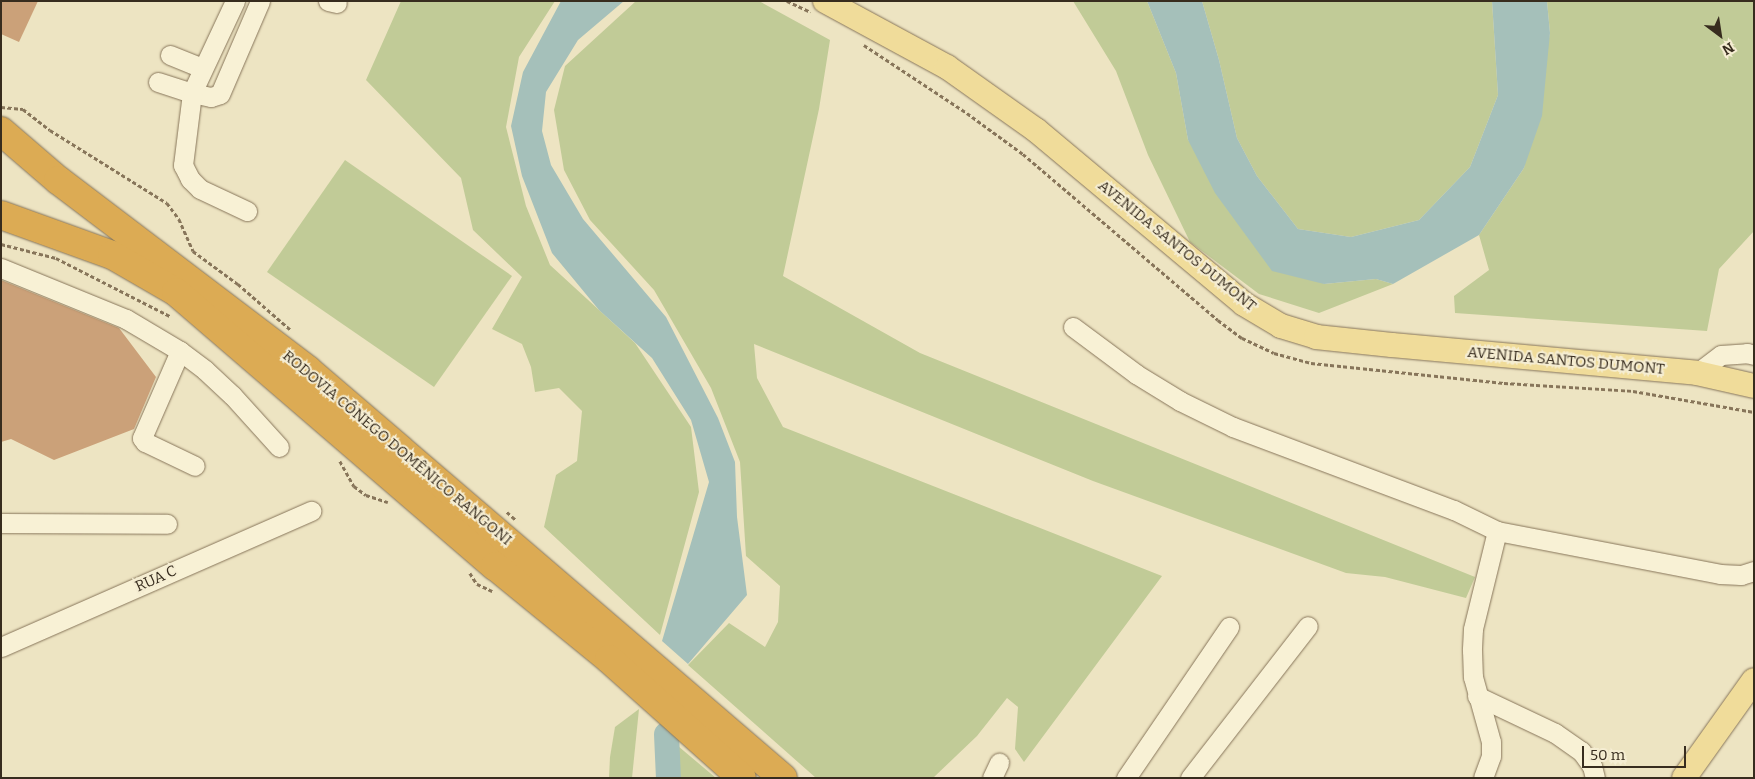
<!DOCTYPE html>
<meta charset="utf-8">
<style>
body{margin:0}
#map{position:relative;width:1755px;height:779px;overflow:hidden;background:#ede4c2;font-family:Bitter,serif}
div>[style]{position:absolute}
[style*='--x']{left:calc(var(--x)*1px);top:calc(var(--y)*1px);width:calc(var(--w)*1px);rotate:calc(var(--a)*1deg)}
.green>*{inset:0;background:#c1cb97}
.water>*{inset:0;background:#a5c0ba}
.river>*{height:25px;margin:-12.5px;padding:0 12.5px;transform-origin:12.5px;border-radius:12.5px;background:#a5c0ba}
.building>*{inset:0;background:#cba179}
.path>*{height:2.5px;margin-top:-1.25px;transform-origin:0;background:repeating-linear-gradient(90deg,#87755a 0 4px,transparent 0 6.5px)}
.roads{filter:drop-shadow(0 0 1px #87755a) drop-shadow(0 0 1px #87755a)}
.minor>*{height:19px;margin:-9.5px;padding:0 9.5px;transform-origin:9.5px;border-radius:9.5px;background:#f8f1d5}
.major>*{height:24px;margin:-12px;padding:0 12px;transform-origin:12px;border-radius:12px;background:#f0dc9a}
.highway>*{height:28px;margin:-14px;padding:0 14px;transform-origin:14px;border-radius:14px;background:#dcab54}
span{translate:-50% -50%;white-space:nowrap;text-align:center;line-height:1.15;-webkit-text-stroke:4px #f5edd2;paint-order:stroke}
.street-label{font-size:15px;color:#372c1e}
.frame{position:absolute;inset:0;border:2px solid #372c1e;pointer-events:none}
.north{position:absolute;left:1695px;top:10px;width:50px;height:50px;-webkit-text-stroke:4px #f5edd2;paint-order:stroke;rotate:149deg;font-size:14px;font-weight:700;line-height:20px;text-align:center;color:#372c1e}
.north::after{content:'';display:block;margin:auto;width:18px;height:22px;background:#372c1e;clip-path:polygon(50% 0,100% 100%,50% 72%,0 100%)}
.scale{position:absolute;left:1582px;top:746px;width:104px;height:22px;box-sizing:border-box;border:2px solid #372c1e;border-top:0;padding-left:6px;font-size:15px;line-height:18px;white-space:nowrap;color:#372c1e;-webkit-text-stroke:4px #f5edd2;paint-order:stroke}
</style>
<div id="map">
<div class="green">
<div style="clip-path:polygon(401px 1px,555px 1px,519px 57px,506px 127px,526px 206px,550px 265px,635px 343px,691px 427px,699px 492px,660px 635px,544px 527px,556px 475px,577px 461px,582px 411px,559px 388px,535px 392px,531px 367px,522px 344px,492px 329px,522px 277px,473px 230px,461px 178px,366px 80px)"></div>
<div style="clip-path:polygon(636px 1px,759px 1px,830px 40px,819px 109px,783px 276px,920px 353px,1475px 577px,1466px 598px,1385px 577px,1346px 573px,1093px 481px,754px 344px,757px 378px,783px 427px,1162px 576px,1024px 762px,1015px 749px,1018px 707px,1007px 698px,977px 736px,933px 778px,816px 778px,688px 665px,729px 623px,765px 647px,778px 622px,780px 586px,746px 556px,740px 462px,711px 388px,654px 290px,590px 220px,564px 170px,554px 110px,565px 66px)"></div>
<div style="clip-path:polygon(1073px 1px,1147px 1px,1176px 73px,1188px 140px,1324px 284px,1376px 279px,1393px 284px,1319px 313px,1259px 294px,1190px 242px,1148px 155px,1116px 71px)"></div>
<div style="clip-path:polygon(1202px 1px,1492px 1px,1498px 95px,1470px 167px,1419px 220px,1351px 237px,1298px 229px,1257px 176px,1237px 138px,1219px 60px)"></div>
<div style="clip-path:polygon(1547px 1px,1754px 1px,1754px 231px,1719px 269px,1707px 331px,1455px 313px,1454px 296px,1489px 270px,1479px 235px,1524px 168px,1550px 33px)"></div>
<div style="clip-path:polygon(345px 160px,512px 276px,434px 387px,267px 272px)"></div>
<div style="clip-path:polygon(639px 709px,632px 778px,609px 778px,610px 757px,615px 727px)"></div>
<div style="clip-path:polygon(678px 746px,716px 778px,677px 778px)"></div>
</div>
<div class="water">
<div style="clip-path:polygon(561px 1px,624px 1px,578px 40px,546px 92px,542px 131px,551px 165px,583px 219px,666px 317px,718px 418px,735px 462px,737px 517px,747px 595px,688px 664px,662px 641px,709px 482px,691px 420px,652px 358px,599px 310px,552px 253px,522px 176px,511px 126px,523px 72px)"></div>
<div style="clip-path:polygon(1147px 1px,1202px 1px,1219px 60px,1237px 138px,1257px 176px,1298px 229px,1351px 237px,1419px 220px,1470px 167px,1498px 95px,1492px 1px,1547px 1px,1550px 33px,1542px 116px,1524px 168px,1479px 235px,1393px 284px,1376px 279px,1324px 284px,1272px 271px,1215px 193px,1188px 140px,1176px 73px)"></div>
</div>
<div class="river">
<div style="--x:666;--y:734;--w:44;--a:87.4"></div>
</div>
<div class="building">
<div style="clip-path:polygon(1px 1px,38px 1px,19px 42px,1px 34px)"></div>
<div style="clip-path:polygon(1px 280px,119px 328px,156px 377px,134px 429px,54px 460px,11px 439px,1px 442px)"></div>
</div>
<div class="path">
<div style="--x:787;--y:1;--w:26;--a:25"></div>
<div style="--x:864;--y:45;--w:123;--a:33.4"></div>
<div style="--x:967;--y:113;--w:69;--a:36.2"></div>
<div style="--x:1023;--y:154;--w:256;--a:40.4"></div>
<div style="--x:1218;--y:320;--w:30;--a:37"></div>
<div style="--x:1242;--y:338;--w:35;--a:25"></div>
<div style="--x:1274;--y:353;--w:38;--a:15"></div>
<div style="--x:1311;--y:363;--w:194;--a:5.9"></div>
<div style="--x:1504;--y:383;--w:129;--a:3.5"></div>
<div style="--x:1633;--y:391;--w:123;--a:9.8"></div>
<div style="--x:1;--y:107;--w:22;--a:5"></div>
<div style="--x:23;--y:109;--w:34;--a:38"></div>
<div style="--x:50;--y:130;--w:138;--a:32"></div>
<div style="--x:167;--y:203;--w:20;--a:53"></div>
<div style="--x:179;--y:219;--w:35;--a:66"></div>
<div style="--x:193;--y:251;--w:56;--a:36.3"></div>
<div style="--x:238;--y:284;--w:70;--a:41"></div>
<div style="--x:1;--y:244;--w:57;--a:14.3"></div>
<div style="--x:56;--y:258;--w:128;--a:27"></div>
<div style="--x:340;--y:461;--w:29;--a:61"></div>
<div style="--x:354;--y:486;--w:15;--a:37"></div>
<div style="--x:366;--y:495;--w:23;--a:18"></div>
<div style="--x:507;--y:512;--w:12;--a:42"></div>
<div style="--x:470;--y:573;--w:13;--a:58"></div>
<div style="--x:477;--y:584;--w:17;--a:25"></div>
</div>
<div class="roads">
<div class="minor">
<div style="--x:235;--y:1;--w:102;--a:115.1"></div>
<div style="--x:192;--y:93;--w:19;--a:12"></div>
<div style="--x:211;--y:97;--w:9;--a:-18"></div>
<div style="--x:220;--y:94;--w:101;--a:-66.7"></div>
<div style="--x:328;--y:1;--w:9;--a:13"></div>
<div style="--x:170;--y:55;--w:35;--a:22"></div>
<div style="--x:158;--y:82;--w:36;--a:18"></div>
<div style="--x:192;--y:93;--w:73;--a:97.1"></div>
<div style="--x:183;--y:165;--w:16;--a:63"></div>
<div style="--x:190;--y:179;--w:14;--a:45"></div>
<div style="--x:200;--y:189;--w:52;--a:25.1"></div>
<div style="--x:1;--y:268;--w:135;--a:22.2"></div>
<div style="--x:126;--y:319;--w:63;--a:30.7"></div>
<div style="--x:180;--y:351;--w:31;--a:37"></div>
<div style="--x:205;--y:370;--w:37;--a:43"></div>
<div style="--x:232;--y:395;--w:70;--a:47.9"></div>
<div style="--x:1073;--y:327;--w:79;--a:36.7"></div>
<div style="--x:1136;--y:374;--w:52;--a:31.5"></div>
<div style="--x:1180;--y:401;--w:59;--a:26.1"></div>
<div style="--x:1233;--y:427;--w:236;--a:20.6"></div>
<div style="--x:1454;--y:510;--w:48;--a:26"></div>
<div style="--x:1497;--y:531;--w:101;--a:103.8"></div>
<div style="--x:1473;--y:629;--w:21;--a:93"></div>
<div style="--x:1472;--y:650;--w:27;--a:88"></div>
<div style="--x:1473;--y:677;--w:67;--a:74.5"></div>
<div style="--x:1491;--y:742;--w:14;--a:90"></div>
<div style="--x:1491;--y:756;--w:23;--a:110"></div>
<div style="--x:180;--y:351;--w:95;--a:113.6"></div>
<div style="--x:142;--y:438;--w:5;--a:53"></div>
<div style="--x:145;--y:442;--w:55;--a:25.6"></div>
<div style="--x:1697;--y:373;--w:30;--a:-37"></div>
<div style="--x:1721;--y:355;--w:26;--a:-4"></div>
<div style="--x:1747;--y:353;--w:7;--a:16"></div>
<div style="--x:1;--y:523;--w:166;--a:0.3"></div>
<div style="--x:1497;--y:531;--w:227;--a:10.9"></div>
<div style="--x:1720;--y:574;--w:21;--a:3"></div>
<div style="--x:1741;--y:575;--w:14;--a:-17"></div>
<div style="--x:1;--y:647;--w:339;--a:-23.7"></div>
<div style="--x:1477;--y:696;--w:86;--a:25.4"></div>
<div style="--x:1555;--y:733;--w:32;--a:35"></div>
<div style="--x:1581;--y:751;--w:19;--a:54"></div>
<div style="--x:1592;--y:766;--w:12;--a:76"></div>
<div style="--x:992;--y:778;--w:17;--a:-65"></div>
<div style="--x:1126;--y:778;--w:183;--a:-55.7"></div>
<div style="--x:1190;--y:778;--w:192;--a:-52.2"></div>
</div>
<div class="major">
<div style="--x:825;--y:1;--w:139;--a:28.4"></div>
<div style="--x:947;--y:67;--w:109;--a:35.3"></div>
<div style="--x:1036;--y:130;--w:271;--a:39.9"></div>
<div style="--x:1244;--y:304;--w:43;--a:30.7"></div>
<div style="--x:1281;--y:326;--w:37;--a:17"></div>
<div style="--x:1316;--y:337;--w:76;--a:6"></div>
<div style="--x:1392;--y:345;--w:306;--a:5.2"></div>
<div style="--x:1697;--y:373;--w:58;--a:12.8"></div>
<div style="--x:1684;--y:778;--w:120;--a:-54.5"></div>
</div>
<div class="highway">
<div style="--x:1;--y:131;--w:75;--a:40.7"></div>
<div style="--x:58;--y:180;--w:314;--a:37.2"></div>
<div style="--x:308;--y:370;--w:626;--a:40.66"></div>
<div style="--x:1;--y:215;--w:118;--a:19.8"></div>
<div style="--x:112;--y:255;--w:74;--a:30"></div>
<div style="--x:176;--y:292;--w:421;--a:40.7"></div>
<div style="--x:495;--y:566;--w:147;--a:39.2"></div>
<div style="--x:609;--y:659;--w:178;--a:41.8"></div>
</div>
</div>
<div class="street-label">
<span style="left:1177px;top:246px;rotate:39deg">AVENIDA SANTOS DUMONT</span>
<span style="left:1566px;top:361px;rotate:5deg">AVENIDA SANTOS DUMONT</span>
<span style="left:397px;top:448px;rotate:40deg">RODOVIA CÔNEGO DOMÊNICO RANGONI</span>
<span style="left:156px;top:579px;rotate:-24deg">RUA C</span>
</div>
<div class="frame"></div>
<div class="north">N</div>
<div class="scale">50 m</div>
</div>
